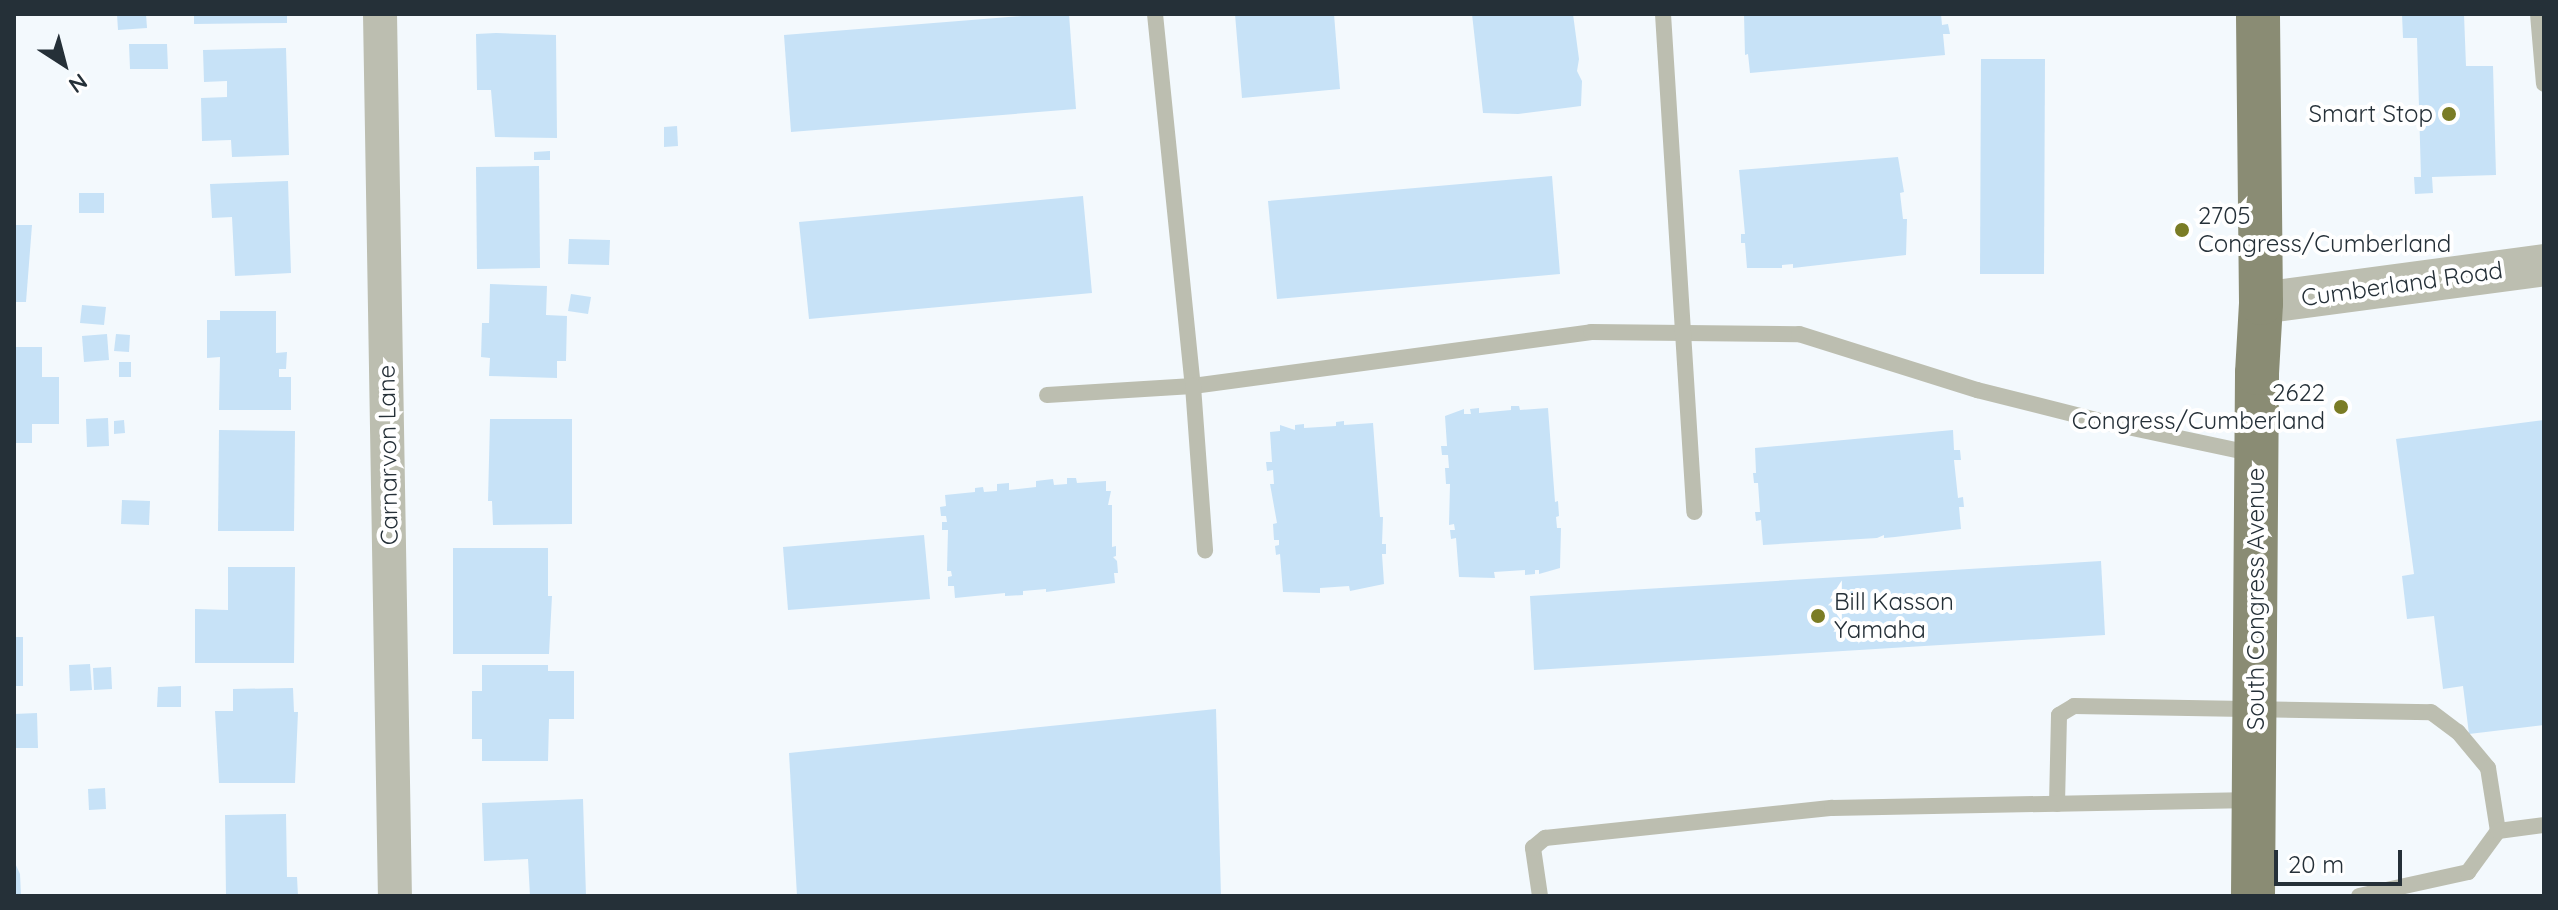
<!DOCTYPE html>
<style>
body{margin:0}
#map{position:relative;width:2558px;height:910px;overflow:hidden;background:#f3f9fd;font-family:Quicksand,sans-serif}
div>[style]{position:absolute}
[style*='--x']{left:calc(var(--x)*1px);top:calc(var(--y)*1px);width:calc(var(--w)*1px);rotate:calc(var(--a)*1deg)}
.building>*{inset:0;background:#c7e2f7}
.service>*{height:16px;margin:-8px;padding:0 8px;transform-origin:8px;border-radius:8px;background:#bcbeb0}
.minor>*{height:34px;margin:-17px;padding:0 17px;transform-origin:17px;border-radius:17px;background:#bcbeb0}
.tertiary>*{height:42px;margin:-21px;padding:0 21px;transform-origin:21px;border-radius:21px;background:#bcbeb0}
.primary>*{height:44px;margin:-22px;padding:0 22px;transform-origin:22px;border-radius:22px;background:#8a8c74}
.dots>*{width:22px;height:22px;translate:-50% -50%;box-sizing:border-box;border:4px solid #fff;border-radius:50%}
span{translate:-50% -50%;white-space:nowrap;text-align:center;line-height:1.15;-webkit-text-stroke:8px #fff;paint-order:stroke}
.poi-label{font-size:24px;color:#253038}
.right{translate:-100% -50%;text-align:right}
.left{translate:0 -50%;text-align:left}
.street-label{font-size:24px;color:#253038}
.frame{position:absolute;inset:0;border:16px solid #253038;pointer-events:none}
.north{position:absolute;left:24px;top:24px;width:80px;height:80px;-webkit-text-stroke:6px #fff;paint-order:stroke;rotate:144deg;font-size:22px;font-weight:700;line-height:32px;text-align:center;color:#253038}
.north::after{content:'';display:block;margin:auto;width:28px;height:36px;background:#253038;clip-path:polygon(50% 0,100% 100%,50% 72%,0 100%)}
.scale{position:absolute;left:2274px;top:850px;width:128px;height:36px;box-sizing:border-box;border:4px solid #253038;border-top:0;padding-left:10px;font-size:24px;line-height:28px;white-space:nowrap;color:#253038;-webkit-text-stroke:6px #fff;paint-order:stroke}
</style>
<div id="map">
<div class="building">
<div style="clip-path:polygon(117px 14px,146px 14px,147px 28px,118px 30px)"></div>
<div style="clip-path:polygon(194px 14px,287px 14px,287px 23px,194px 24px)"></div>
<div style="clip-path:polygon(1046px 14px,1069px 14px,1076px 109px,791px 132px,784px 35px)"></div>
<div style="clip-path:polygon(1235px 14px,1334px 14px,1340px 89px,1242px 98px)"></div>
<div style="clip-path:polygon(1472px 14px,1573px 14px,1579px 59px,1577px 71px,1582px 81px,1581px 106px,1518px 114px,1483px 113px)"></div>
<div style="clip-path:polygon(1744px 14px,1941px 14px,1942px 25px,1948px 24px,1950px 34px,1943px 34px,1945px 55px,1750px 73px,1748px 54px,1745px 55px)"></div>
<div style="clip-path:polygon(2402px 14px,2464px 14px,2466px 66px,2493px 66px,2496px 175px,2432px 177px,2433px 193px,2415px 194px,2414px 177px,2421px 177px,2417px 38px,2403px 38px)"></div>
<div style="clip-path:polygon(496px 33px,556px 35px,557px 138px,495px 137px,491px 90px,477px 90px,476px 34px)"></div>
<div style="clip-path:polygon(129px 44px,167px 44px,168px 69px,130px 69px)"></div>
<div style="clip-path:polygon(286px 48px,289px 155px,232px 157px,231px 140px,202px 141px,201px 98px,227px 97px,227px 81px,204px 82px,203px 50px)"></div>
<div style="clip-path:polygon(1981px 59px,2045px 59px,2044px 274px,1980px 274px)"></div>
<div style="clip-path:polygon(677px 126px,678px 146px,664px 147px,664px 127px)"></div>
<div style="clip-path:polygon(550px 151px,550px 160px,534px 160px,534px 152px)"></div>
<div style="clip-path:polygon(1898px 157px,1904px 192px,1900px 193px,1903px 219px,1907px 219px,1906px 255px,1793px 268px,1793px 264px,1782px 265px,1782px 268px,1747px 268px,1745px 243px,1741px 243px,1741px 234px,1745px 234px,1739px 170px)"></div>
<div style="clip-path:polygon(539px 166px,540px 268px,477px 269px,476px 167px)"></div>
<div style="clip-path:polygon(1552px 176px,1560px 274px,1277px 299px,1268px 201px)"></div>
<div style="clip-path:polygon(288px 181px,291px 273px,235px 276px,232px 217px,212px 218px,210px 184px)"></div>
<div style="clip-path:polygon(79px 193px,104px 193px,104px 213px,79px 213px)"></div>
<div style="clip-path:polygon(1083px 196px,1092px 293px,809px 319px,799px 222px)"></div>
<div style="clip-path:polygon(14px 225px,32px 225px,26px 302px,14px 302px)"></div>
<div style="clip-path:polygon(569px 239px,610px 240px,609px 265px,568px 264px)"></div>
<div style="clip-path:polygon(490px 284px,547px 286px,546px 315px,567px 316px,566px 361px,557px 361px,557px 378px,489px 376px,490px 358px,481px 357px,482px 323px,489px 323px)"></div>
<div style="clip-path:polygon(571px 294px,591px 297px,588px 314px,568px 311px)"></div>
<div style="clip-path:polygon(82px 305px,106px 307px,104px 325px,80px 323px)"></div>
<div style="clip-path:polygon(220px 311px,276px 311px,276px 353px,287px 352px,286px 369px,279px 369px,279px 377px,291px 377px,291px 410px,219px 410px,220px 357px,207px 358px,207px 320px,220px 320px)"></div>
<div style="clip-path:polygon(107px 334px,109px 360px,84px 362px,82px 336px)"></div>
<div style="clip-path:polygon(116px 334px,130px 335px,129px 352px,114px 351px)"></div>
<div style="clip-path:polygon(14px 347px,42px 347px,42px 377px,59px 377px,59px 424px,32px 424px,32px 443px,14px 443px)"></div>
<div style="clip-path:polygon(119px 362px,131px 362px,131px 377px,119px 377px)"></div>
<div style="clip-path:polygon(1511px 406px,1519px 406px,1520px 410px,1548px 408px,1555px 502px,1558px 501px,1559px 516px,1556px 517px,1557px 528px,1561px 528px,1560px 568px,1539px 574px,1539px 570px,1535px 570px,1535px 574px,1525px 575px,1525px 570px,1494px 572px,1495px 578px,1459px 577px,1456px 538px,1451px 539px,1450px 530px,1455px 530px,1454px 524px,1449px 525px,1450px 484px,1446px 484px,1445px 468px,1449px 468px,1448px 455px,1442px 455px,1441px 446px,1447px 446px,1445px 416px,1464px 409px,1464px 414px,1471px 414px,1470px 409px,1479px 408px,1479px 413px,1511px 410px)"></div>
<div style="clip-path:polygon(108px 418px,109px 446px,87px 447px,86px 419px)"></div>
<div style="clip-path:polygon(490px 419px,572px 419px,572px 524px,493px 525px,492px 501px,488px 501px)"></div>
<div style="clip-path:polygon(124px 420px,125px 433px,114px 434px,114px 421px)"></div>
<div style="clip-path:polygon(2544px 420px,2544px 725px,2469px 734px,2463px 686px,2443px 689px,2434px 616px,2407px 619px,2402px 576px,2414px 574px,2396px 439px)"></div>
<div style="clip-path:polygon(1344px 421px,1344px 425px,1373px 423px,1380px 517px,1383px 517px,1382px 544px,1386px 544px,1386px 554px,1382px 554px,1384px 584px,1350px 591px,1349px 586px,1320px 588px,1320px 593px,1283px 592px,1280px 554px,1276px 555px,1275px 546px,1279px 545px,1279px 540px,1274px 540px,1273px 524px,1277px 523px,1270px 484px,1274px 484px,1273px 470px,1267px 471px,1266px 462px,1272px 462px,1270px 432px,1280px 431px,1280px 425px,1295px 430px,1295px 425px,1304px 424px,1304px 428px,1336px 426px,1336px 422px)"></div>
<div style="clip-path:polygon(219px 430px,295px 431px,294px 531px,218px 531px)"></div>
<div style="clip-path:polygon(1953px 430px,1954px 450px,1960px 450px,1961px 460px,1954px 460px,1958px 498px,1963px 497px,1964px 507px,1959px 507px,1961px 529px,1895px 537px,1884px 538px,1884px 535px,1877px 538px,1763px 545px,1761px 520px,1756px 521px,1755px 512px,1760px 512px,1758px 483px,1754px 483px,1753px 473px,1756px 473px,1755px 448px)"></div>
<div style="clip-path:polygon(1067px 478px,1076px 478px,1077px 483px,1106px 481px,1106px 491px,1111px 491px,1108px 505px,1112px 505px,1112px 547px,1116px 546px,1116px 556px,1113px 557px,1117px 561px,1118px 573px,1114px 573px,1115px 583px,1046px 592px,1046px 589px,1023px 591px,1023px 595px,1005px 596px,1005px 593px,955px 598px,954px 586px,948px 586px,948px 577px,952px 576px,951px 571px,947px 571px,948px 530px,942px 530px,942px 522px,947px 522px,946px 516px,941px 516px,940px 507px,946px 506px,945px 495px,975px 492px,975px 488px,983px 487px,984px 492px,997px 491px,997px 484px,1009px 483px,1009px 490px,1036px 487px,1036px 481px,1053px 479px,1054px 485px,1067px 484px)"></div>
<div style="clip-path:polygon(122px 500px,150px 501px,149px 525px,121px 524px)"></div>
<div style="clip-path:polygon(924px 535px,930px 599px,788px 610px,783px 547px)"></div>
<div style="clip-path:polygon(453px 548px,548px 548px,548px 596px,552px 596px,549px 654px,453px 654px)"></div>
<div style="clip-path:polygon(2101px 561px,2105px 635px,1534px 670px,1530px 596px)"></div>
<div style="clip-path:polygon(228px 567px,295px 567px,294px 663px,195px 663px,195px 609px,228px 610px)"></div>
<div style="clip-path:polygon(14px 637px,23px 637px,23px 686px,14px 686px)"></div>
<div style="clip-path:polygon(90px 664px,92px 690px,70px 691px,69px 665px)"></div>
<div style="clip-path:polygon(482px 665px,548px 665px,548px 671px,574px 671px,574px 719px,549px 719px,548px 761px,482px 761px,482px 739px,472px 739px,472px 691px,482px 691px)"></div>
<div style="clip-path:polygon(111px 667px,112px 689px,94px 690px,93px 668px)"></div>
<div style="clip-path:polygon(181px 686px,181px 707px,157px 707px,158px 687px)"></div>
<div style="clip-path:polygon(293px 688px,294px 712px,298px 712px,295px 783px,219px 783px,215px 711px,233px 711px,233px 689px)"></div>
<div style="clip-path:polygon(1216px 709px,1221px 896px,797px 896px,789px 753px)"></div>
<div style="clip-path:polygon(37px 713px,38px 748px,14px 748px,14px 714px)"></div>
<div style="clip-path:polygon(105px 788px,106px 809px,89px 810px,88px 789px)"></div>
<div style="clip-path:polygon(583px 799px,586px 896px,530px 896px,528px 859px,484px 861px,482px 803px)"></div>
<div style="clip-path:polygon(286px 814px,287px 877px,297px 877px,298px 896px,226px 896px,225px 815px)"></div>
<div style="clip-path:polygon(14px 861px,20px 874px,21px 896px,14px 896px)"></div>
</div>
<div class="service">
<div style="--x:1155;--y:14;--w:374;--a:84.2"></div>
<div style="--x:1193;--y:386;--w:402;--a:-7.7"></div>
<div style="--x:1591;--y:332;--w:208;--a:0.6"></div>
<div style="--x:1799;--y:334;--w:187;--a:17.5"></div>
<div style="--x:1977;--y:390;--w:131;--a:14.1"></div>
<div style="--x:2104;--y:422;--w:154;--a:12"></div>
<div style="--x:1663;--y:14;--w:499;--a:86.4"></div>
<div style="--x:2538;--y:14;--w:70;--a:85.1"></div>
<div style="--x:1047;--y:395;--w:146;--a:-3.5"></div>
<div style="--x:1193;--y:386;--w:165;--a:85.8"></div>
<div style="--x:2057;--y:804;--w:89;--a:-88.7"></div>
<div style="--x:2059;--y:715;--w:17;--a:-31"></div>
<div style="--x:2074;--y:706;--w:357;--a:1"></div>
<div style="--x:2431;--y:712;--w:34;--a:37"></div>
<div style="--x:2458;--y:732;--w:47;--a:50.2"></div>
<div style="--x:2488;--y:768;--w:64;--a:81"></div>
<div style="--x:1540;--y:896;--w:49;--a:-98.3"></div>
<div style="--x:1533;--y:848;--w:16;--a:-40"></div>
<div style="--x:1545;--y:838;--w:289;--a:-6"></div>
<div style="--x:1832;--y:808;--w:421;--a:-1.1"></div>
<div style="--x:2359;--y:896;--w:112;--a:-12.4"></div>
<div style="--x:2468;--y:872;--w:51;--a:-53.8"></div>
<div style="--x:2498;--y:831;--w:46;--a:-7.4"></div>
</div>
<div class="minor">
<div style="--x:380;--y:14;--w:882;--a:89.03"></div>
</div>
<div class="tertiary">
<div style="--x:2261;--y:303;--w:286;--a:-7.6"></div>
</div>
<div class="primary">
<div style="--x:2253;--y:896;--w:523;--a:-89.56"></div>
<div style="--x:2257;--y:373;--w:70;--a:-86.7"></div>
<div style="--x:2261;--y:303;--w:289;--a:-90.6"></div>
</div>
<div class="dots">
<div style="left:2449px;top:114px;background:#7a7c25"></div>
<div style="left:2182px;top:230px;background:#7a7c25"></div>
<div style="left:2341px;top:407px;background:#7a7c25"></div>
<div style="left:1818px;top:616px;background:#7a7c25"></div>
</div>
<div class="poi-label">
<span class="right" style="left:2433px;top:114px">Smart Stop</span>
<span class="left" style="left:2198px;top:230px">2705<br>Congress/Cumberland</span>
<span class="right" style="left:2325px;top:407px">2622<br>Congress/Cumberland</span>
<span class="left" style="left:1834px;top:616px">Bill Kasson<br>Yamaha</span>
</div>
<div class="street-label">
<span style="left:2402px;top:284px;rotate:-8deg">Cumberland Road</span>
<span style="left:388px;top:455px;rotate:-91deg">Carnarvon Lane</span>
<span style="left:2256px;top:599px;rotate:-90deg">South Congress Avenue</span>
</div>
<div class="frame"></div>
<div class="north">N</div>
<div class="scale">20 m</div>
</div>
